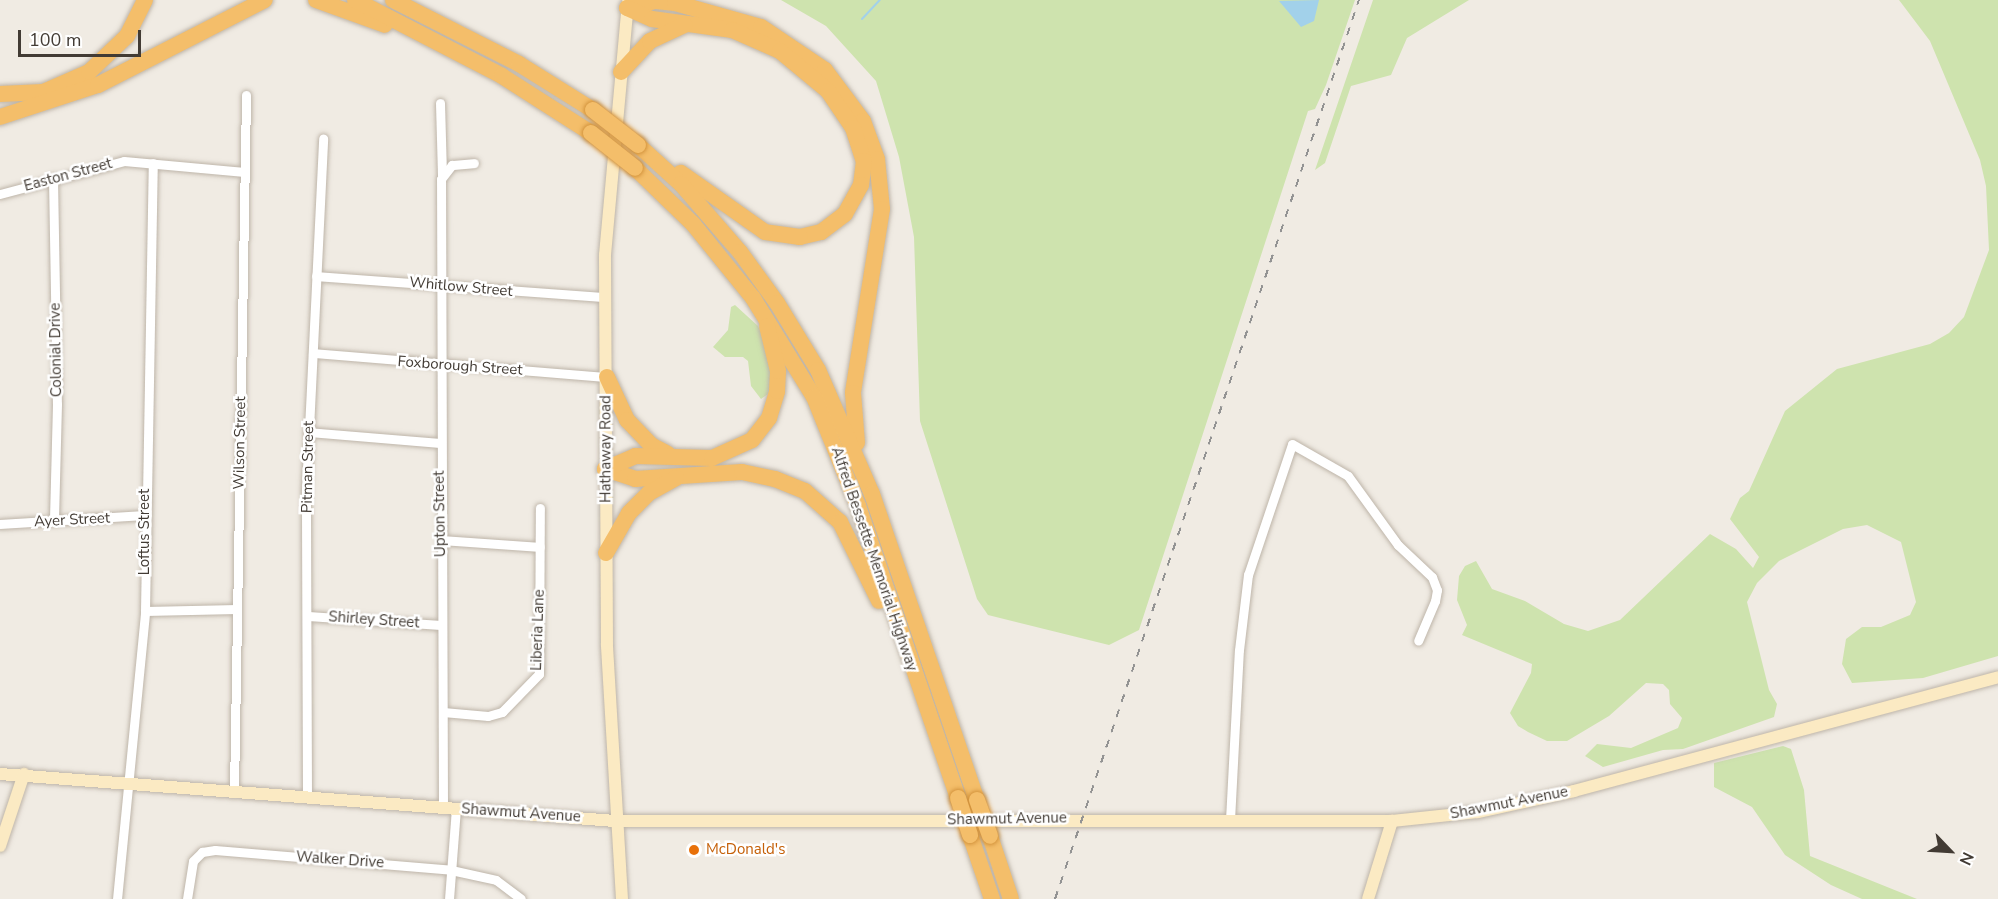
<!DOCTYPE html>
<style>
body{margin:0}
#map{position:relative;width:1998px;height:899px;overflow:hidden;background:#f0ebe3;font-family:"Nunito Sans",sans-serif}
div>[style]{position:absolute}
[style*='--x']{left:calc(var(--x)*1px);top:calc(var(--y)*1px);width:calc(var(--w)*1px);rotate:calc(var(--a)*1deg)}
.green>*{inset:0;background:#cee3ae}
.water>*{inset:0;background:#a2d1ea}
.stream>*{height:2px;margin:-1px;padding:0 1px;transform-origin:1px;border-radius:1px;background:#a2d1ea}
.roads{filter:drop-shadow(0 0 2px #beb5a9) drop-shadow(0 0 2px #beb5a9)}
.street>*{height:9px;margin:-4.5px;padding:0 4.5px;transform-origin:4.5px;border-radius:4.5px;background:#fff}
.secondary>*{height:12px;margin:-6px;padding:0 6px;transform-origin:6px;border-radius:6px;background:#fbeac3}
.highway>*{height:16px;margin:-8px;padding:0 8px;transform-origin:8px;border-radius:8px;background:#f4be6a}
.rail>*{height:2px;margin-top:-1px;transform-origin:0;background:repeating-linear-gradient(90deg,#939393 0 8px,transparent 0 16px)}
.bridges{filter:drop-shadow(0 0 2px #d2923b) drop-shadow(0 0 2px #d2923b)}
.highway-bridge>*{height:16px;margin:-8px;padding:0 8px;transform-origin:8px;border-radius:8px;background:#f4be6a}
.dots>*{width:16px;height:16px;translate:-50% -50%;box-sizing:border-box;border:3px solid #fff;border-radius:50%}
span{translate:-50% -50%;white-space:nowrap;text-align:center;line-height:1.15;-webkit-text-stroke:5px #fff;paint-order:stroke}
.street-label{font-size:15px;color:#423b34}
.food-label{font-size:15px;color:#c56008}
.left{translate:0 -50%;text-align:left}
.north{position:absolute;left:1920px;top:821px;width:60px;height:60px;-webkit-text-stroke:4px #fff;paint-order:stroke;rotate:115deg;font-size:16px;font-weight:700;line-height:24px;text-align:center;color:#423b34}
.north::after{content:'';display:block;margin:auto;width:21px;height:27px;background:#423b34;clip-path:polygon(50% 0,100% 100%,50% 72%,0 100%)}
.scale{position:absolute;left:18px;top:30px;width:123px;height:27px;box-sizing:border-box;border:3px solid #423b34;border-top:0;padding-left:8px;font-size:18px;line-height:21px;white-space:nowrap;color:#423b34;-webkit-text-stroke:4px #fff;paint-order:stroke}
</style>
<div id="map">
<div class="green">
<div style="clip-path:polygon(781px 0,1355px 0,1326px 85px,1315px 109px,1308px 111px,1139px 630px,1109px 645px,988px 615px,977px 599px,920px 421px,914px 237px,899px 157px,876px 81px,826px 26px)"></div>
<div style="clip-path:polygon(1373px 0,1469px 0,1407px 38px,1391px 75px,1351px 86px,1325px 163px,1315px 170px)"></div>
<div style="clip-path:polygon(1899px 0,1998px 0,1998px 656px,1923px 678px,1852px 683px,1842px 664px,1846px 639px,1862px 627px,1881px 627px,1910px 615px,1916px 602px,1901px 542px,1867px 525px,1843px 529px,1779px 561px,1757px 583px,1747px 602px,1769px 690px,1777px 704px,1774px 717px,1683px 749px,1663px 750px,1603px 767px,1585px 756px,1597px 744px,1631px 748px,1678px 728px,1682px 718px,1670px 704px,1669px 690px,1663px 684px,1646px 683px,1609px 716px,1567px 741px,1547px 741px,1528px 732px,1518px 726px,1510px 713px,1531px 673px,1532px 664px,1462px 635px,1467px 625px,1457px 600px,1459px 576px,1465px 566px,1476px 561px,1492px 589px,1525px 601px,1564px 624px,1588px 631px,1620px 620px,1710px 534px,1736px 549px,1753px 568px,1759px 557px,1730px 519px,1740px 498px,1749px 491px,1785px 411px,1837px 369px,1930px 344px,1949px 333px,1964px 317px,1989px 250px,1986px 186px,1980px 160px,1930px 41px)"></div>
<div style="clip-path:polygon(735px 305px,758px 326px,768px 348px,772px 382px,768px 394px,761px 399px,751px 386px,748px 361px,743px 357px,725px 357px,713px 347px,728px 330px,731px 307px)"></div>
<div style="clip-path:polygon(1783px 746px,1791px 749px,1804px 790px,1810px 856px,1917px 899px,1862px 899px,1831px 885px,1785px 855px,1752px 807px,1714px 787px,1714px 763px)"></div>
</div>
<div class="water">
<div style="clip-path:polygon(1319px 0,1314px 21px,1301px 27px,1279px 1px)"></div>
</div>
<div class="stream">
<div style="--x:862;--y:19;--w:26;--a:-47"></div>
</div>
<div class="roads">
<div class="street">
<div style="--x:440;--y:103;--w:72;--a:88.4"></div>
<div style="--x:53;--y:178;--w:226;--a:89"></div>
<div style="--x:57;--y:404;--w:117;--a:91.5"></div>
<div style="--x:0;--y:194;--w:128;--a:-14.9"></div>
<div style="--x:124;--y:161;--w:121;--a:5.2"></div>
<div style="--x:316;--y:276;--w:290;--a:4.2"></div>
<div style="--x:313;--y:353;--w:295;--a:4.7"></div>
<div style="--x:308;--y:432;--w:131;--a:4.8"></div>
<div style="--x:0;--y:524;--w:144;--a:-3.6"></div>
<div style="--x:442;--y:540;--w:98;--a:4.1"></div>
<div style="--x:145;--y:611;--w:92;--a:-1.2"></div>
<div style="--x:308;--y:616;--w:133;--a:3.9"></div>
<div style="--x:443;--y:712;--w:45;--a:5.1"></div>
<div style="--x:488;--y:716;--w:15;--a:-16"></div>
<div style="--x:502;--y:712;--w:53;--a:-45.8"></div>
<div style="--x:539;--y:674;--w:166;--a:-89.7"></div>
<div style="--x:234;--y:791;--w:696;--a:-89.01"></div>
<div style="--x:307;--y:797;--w:307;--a:-90.2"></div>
<div style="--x:306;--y:490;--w:352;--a:-87.2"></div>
<div style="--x:443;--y:807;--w:628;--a:-90.18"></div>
<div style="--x:441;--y:179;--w:18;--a:-52"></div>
<div style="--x:452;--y:165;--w:22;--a:-5"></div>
<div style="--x:1230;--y:820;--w:170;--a:-87"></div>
<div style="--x:1239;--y:650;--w:76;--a:-83.2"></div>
<div style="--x:1248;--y:575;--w:138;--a:-71.4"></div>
<div style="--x:1292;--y:444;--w:64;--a:29.7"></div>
<div style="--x:1348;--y:476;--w:85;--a:54.1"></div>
<div style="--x:1398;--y:545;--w:47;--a:43.3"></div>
<div style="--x:1432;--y:577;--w:14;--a:69"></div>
<div style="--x:1437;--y:590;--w:11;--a:100"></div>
<div style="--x:1435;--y:601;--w:43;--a:113"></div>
<div style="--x:117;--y:899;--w:289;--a:-84.4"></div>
<div style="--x:145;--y:611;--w:448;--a:-89"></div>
<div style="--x:187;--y:899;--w:38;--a:-81"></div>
<div style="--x:193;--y:861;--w:13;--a:-45"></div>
<div style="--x:202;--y:852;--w:13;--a:-9"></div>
<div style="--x:215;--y:850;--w:237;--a:4.8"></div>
<div style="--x:451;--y:870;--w:46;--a:12.5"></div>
<div style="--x:496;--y:880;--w:31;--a:37"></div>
<div style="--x:449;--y:899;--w:91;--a:-85.6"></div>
</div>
<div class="secondary">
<div style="--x:0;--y:774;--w:617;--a:4.37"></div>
<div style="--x:615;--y:821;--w:777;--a:0"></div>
<div style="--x:1392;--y:821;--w:86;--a:-6"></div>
<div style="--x:1478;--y:812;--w:98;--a:-12.3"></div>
<div style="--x:1574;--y:791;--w:439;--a:-15"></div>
<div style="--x:0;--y:846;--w:76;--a:-71.6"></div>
<div style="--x:622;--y:899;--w:255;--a:-93.4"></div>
<div style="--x:607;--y:644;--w:389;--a:-90.3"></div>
<div style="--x:605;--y:255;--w:254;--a:-84.8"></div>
<div style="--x:1368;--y:899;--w:82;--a:-72.9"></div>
</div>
<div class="highway">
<div style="--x:316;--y:0;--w:73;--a:19.9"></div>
<div style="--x:355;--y:0;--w:165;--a:27.3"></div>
<div style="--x:502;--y:76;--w:106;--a:32.6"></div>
<div style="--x:393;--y:0;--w:141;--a:26.9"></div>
<div style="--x:519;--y:64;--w:87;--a:31.9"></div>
<div style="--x:627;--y:8;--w:30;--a:-14"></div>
<div style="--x:656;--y:1;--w:19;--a:6"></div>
<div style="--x:675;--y:3;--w:89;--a:15.6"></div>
<div style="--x:761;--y:27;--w:77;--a:33.9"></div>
<div style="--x:825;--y:70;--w:64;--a:53.3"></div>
<div style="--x:863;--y:121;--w:40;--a:69.8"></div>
<div style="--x:877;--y:159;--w:50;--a:84.3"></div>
<div style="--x:882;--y:209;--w:186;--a:99"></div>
<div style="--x:853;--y:393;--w:50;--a:85.4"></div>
<div style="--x:627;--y:8;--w:27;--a:24"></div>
<div style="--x:652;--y:19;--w:81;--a:7.8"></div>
<div style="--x:732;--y:30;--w:52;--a:23.6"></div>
<div style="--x:780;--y:51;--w:62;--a:39.8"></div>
<div style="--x:828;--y:91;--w:45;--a:56"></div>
<div style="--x:853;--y:128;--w:35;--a:72"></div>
<div style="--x:864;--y:161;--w:24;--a:97"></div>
<div style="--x:861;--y:185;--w:33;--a:119"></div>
<div style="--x:845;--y:214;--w:30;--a:143"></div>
<div style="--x:821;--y:232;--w:22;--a:167"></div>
<div style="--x:800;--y:237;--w:35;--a:-172"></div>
<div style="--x:765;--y:232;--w:103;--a:-144.9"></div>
<div style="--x:621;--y:72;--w:42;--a:-46.9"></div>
<div style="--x:650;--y:41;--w:38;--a:-25"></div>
<div style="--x:0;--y:94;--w:43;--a:-2.7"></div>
<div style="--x:43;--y:92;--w:50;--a:-23.5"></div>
<div style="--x:89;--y:72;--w:52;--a:-43.5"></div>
<div style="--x:127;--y:36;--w:40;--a:-63.4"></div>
<div style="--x:0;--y:117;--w:103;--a:-18.1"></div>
<div style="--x:98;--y:85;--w:187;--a:-27"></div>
<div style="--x:638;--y:145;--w:58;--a:42.2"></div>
<div style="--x:681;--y:184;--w:90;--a:49.1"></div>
<div style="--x:740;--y:252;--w:63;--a:54"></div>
<div style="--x:777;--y:303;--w:79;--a:58.5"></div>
<div style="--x:818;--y:370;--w:135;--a:66.5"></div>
<div style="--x:872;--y:494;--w:324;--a:71.1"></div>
<div style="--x:635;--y:168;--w:81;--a:44"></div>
<div style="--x:693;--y:224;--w:95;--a:51"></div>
<div style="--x:753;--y:298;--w:116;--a:58.4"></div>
<div style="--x:814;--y:397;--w:118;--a:68"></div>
<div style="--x:858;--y:506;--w:309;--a:71.1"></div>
<div style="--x:607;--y:377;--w:47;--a:65.1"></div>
<div style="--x:627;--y:420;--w:35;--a:46"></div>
<div style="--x:651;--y:445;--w:19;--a:28"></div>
<div style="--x:605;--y:469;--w:32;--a:18"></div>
<div style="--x:635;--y:479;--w:107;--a:-3.7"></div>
<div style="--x:742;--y:472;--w:34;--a:12"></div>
<div style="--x:775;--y:479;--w:32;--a:22"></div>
<div style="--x:805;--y:491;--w:47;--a:41.5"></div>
<div style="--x:840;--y:522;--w:88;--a:63.7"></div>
<div style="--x:605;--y:469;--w:33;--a:-23"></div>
<div style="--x:635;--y:456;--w:77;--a:1.5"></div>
<div style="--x:712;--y:458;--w:44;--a:-24.2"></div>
<div style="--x:752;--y:440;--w:28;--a:-52"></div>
<div style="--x:769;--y:418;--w:28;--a:-73"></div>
<div style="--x:777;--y:391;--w:20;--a:-87"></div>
<div style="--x:778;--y:371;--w:46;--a:-103.7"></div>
<div style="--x:606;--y:553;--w:46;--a:-60.1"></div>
<div style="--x:629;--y:513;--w:28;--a:-45"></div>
<div style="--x:649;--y:493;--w:31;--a:-29"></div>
<div style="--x:970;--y:835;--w:68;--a:71"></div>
<div style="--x:990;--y:836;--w:66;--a:71.6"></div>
</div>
</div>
<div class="rail">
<div style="--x:1055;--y:899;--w:949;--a:-71.32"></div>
</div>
<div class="bridges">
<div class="highway-bridge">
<div style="--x:593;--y:110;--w:57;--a:37.9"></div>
<div style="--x:591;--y:133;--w:56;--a:38.5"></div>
<div style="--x:958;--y:798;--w:39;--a:72"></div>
<div style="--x:977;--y:800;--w:38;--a:70"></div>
</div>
</div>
<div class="dots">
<div style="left:694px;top:850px;background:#e8710a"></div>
</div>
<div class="street-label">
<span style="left:68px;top:175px;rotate:-15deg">Easton Street</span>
<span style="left:461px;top:287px;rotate:5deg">Whitlow Street</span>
<span style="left:56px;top:350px;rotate:-91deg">Colonial Drive</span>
<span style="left:460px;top:366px;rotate:4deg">Foxborough Street</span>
<span style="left:240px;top:443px;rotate:-89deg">Wilson Street</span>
<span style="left:606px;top:449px;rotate:-90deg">Hathaway Road</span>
<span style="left:308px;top:467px;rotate:-89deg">Pitman Street</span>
<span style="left:440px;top:514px;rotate:-91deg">Upton Street</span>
<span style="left:72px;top:520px;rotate:-3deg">Ayer Street</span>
<span style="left:145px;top:532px;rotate:-90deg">Loftus Street</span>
<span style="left:874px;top:559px;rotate:71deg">Alfred Bessette Memorial Highway</span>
<span style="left:374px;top:620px;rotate:4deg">Shirley Street</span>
<span style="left:538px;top:630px;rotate:-88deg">Liberia Lane</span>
<span style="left:1509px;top:803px;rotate:-11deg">Shawmut Avenue</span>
<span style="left:521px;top:813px;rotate:4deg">Shawmut Avenue</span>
<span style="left:1007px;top:819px;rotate:-1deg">Shawmut Avenue</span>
<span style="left:340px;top:860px;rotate:4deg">Walker Drive</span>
</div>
<div class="food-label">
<span class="left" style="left:706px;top:850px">McDonald's</span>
</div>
<div class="north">N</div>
<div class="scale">100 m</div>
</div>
